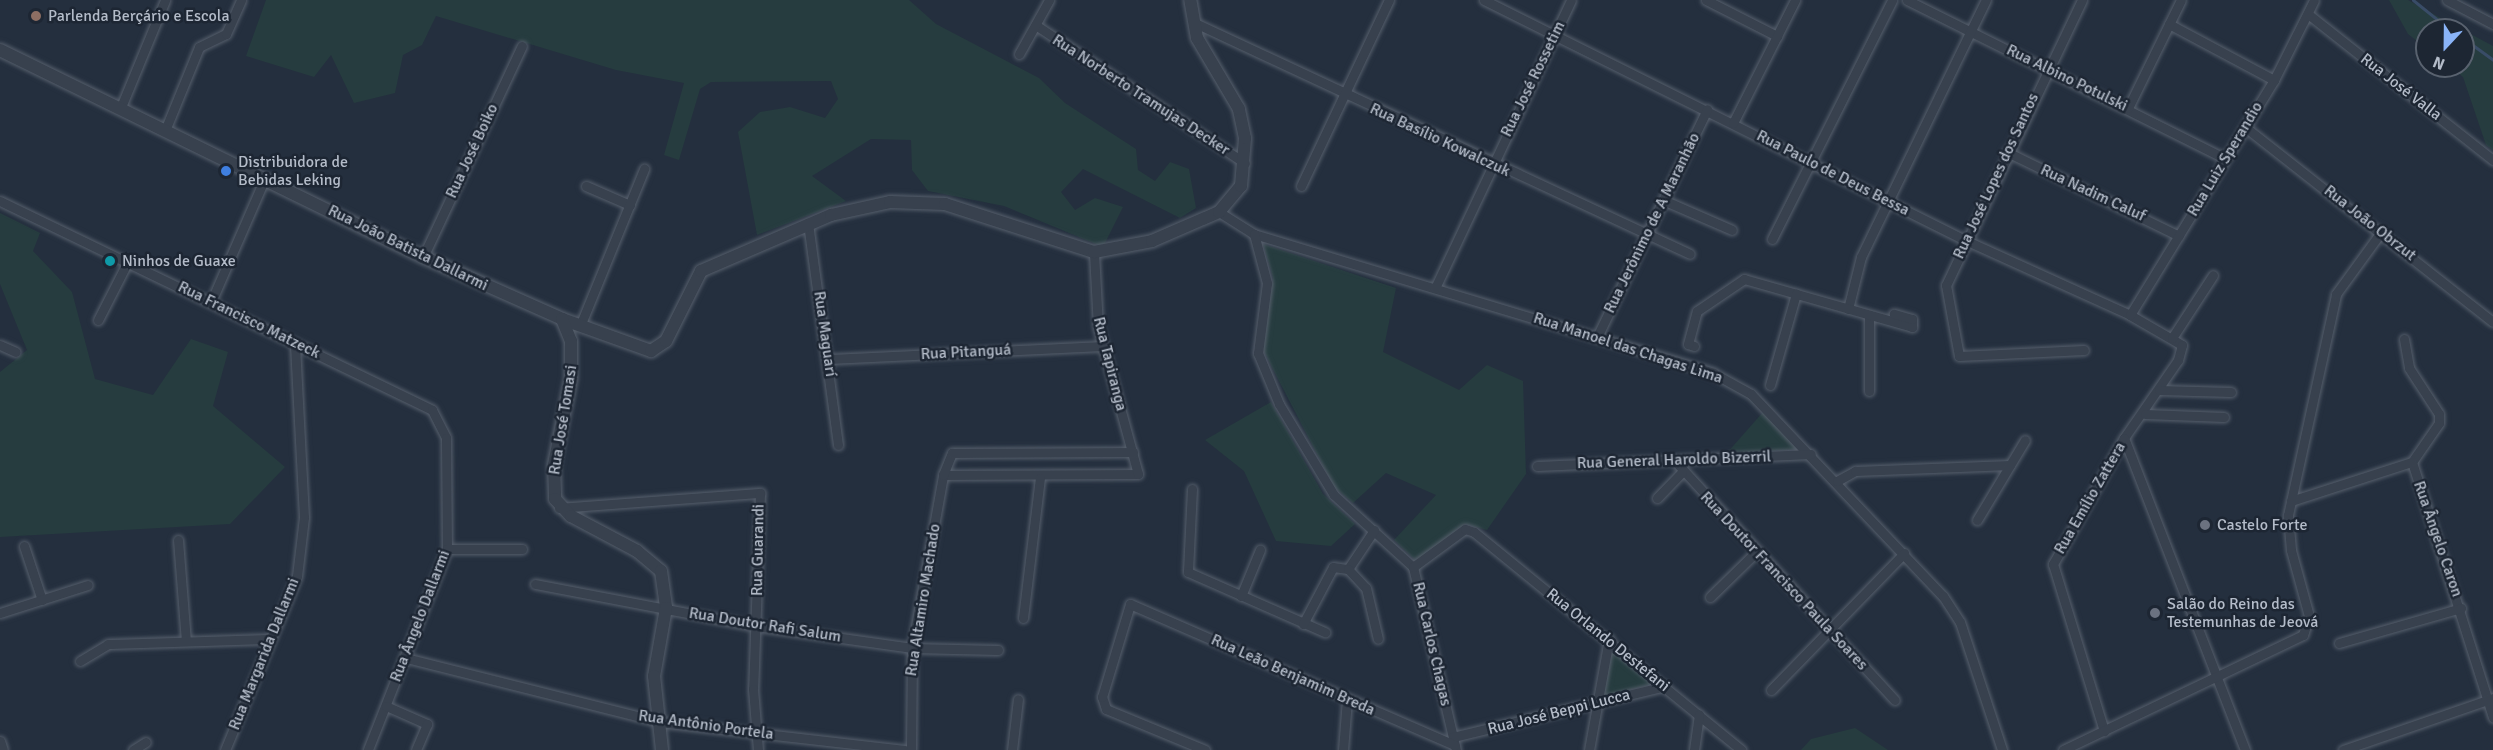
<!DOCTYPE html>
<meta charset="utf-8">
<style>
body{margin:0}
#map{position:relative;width:2493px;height:750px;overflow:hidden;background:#242f3e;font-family:Signika,sans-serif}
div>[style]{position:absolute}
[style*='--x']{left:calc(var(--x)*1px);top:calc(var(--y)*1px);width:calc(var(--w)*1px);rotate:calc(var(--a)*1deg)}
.green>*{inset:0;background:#263c3f}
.stream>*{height:3px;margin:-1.5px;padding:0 1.5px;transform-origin:1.5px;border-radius:1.5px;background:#394c67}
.roads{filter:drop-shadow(0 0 2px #565f6c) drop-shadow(0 0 2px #565f6c)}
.minor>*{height:9px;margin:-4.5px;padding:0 4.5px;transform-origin:4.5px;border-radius:4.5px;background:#38414e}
.tertiary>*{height:12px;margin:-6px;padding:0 6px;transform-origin:6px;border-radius:6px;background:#38414e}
.dots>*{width:16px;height:16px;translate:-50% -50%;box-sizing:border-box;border:3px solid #1d2633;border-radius:50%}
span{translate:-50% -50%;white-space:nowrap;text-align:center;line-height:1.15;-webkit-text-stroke:5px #1d2633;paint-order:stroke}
.poi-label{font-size:16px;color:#b4bcc9}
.left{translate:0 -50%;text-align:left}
.street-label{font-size:16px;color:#b4bcc9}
.north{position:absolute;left:2415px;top:18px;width:60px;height:60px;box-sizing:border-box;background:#1d2633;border:2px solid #59626f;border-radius:50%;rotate:202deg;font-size:16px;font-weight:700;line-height:24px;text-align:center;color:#b4bcc9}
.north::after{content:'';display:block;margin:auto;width:21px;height:27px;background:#8ab4f8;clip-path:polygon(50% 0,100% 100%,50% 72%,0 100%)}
</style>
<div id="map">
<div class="green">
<div style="clip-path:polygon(266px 0,909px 0,936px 24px,1039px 78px,1065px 103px,1136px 149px,1138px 170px,1155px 181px,1170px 162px,1189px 169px,1196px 208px,1180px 218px,1083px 169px,1061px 192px,1075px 210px,1095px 198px,1123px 207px,1103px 247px,1004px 206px,928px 191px,912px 170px,911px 140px,871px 139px,812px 176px,846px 201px,757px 235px,738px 132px,760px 112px,790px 107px,825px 118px,838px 99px,831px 81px,711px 82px,700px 89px,679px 160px,664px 155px,684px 83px,616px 70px,436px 16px,422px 45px,403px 55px,395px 93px,354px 103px,331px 55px,314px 77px,246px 56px)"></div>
<div style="clip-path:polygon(2389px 0,2408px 0,2462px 30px,2427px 30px,2427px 49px,2408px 34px)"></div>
<div style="clip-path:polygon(2463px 30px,2493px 46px,2493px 150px,2486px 145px,2463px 77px,2449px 66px,2463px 66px)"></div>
<div style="clip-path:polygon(0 213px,40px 233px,33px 251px,72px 292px,95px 379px,153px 395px,191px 339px,228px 352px,213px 406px,285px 467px,230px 524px,0 537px,0 372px,27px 350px,0 284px)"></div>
<div style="clip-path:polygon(1263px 244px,1396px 288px,1383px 352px,1459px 390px,1487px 365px,1523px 381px,1526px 474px,1487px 530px,1465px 524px,1416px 561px,1394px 540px,1436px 495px,1386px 473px,1353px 503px,1334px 487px,1262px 348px,1273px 278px)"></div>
<div style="clip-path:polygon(1271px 402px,1323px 494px,1355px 524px,1331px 546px,1276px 541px,1244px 471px,1205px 440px)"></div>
<div style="clip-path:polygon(1764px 411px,1800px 449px,1726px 454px)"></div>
<div style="clip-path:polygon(1613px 647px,1653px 684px,1603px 696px)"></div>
<div style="clip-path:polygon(1855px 728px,1888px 750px,1801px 750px,1811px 739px)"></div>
</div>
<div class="stream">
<div style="--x:2413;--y:0;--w:48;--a:39"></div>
<div style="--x:2463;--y:38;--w:37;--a:36"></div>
</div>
<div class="roads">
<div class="minor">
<div style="--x:1484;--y:0;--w:538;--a:26.52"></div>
<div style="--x:1965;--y:240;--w:181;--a:24.4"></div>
<div style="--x:2130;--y:315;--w:60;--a:30"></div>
<div style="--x:2182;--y:345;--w:16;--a:105"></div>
<div style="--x:2178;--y:360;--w:95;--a:124.7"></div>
<div style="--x:2124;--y:438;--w:145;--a:119.4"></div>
<div style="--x:2053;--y:564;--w:175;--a:73"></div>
<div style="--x:1706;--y:0;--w:80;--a:26.9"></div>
<div style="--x:1907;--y:0;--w:356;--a:26.5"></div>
<div style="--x:2082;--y:0;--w:316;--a:115.5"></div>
<div style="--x:1946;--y:285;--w:72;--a:79.6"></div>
<div style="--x:1959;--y:356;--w:125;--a:-2.7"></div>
<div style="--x:2447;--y:0;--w:52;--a:27.6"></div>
<div style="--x:2308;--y:14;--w:236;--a:38.3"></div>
<div style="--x:1193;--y:22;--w:548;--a:25.02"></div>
<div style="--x:2169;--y:24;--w:119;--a:28.1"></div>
<div style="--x:1037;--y:26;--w:249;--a:33.4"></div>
<div style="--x:1019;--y:54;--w:62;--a:-60.9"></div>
<div style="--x:121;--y:107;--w:116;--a:-67.6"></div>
<div style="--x:2128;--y:108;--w:120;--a:-63.9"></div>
<div style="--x:1733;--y:123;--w:138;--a:-63.2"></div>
<div style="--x:2245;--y:127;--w:315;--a:38.2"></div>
<div style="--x:166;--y:128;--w:87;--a:-67.8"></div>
<div style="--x:199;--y:47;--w:30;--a:-26"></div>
<div style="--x:226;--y:34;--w:37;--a:-66"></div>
<div style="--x:2007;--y:152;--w:191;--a:26"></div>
<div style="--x:586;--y:186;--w:48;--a:23.4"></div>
<div style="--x:1301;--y:186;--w:206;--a:-64.7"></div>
<div style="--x:1663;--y:200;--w:75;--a:23.5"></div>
<div style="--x:0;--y:201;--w:480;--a:25.8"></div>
<div style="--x:432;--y:410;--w:31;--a:63"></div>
<div style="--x:446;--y:438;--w:111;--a:89.5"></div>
<div style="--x:447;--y:549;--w:216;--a:111.5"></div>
<div style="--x:1219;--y:212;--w:41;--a:32.2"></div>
<div style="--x:1254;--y:234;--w:480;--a:16.8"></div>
<div style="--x:1713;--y:373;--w:43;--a:28.9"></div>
<div style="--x:1751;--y:394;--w:279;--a:46.5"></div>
<div style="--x:1943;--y:596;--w:31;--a:57"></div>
<div style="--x:1960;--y:622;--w:135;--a:71.8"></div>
<div style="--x:808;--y:223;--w:224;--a:82.3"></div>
<div style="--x:1254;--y:234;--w:51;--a:75.1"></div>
<div style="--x:1267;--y:283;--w:71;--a:97.3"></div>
<div style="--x:1258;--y:353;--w:55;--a:67.6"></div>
<div style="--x:1279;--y:404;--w:106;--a:58.9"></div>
<div style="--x:1334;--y:495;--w:107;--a:42.3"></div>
<div style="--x:1413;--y:567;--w:188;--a:76.8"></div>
<div style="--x:1772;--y:239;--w:267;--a:-63.3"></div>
<div style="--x:423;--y:257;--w:233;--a:-64.9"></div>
<div style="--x:1435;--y:288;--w:318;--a:-64.7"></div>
<div style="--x:211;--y:302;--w:135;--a:-66.5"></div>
<div style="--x:1848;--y:309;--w:54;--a:-76"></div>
<div style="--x:1861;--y:257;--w:286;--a:-64.1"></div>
<div style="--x:1869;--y:315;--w:76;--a:90"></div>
<div style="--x:2130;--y:315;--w:276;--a:-58.5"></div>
<div style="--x:2274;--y:80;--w:89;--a:-63.4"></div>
<div style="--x:98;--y:320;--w:66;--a:-63"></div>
<div style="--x:580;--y:326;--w:170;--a:-67.8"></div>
<div style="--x:1597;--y:337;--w:253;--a:-64.2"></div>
<div style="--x:2172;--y:338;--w:75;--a:-56.9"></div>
<div style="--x:2404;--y:339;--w:29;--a:80"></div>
<div style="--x:2409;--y:368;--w:55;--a:56.9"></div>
<div style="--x:2439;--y:414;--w:9;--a:90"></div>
<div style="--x:2439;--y:423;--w:47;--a:124.7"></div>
<div style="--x:0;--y:345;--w:17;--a:24"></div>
<div style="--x:1694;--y:346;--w:6;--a:-162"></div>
<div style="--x:1688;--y:344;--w:34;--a:-75"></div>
<div style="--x:1697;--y:311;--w:57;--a:-34.2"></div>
<div style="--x:1744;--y:279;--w:175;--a:15.9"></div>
<div style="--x:1912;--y:327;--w:8;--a:-90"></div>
<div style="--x:1912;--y:319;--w:19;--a:-164"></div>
<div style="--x:829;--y:359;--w:275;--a:-2.7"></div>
<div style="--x:1770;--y:385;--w:95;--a:-74.1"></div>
<div style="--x:2159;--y:390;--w:72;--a:1.6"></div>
<div style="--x:2145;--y:414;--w:79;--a:2.2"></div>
<div style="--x:2124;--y:438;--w:335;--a:68.8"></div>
<div style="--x:1674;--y:460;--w:326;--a:47.4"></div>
<div style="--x:2412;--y:462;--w:268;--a:72.4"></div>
<div style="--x:1537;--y:466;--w:274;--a:-2.5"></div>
<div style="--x:943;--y:475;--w:195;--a:-0.3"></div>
<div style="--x:1138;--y:474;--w:152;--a:-105.2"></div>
<div style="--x:1098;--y:327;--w:75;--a:-93.1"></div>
<div style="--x:1837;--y:481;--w:21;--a:-29"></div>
<div style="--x:1855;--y:471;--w:155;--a:-2.2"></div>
<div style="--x:1192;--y:489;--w:83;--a:92.8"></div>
<div style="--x:1188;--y:572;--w:150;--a:23.7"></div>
<div style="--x:1657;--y:498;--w:36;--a:-46"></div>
<div style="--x:2291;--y:501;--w:127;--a:-17.9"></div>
<div style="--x:559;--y:508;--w:202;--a:-4.3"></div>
<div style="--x:760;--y:493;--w:196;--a:92"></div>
<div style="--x:753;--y:689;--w:61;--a:85.3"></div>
<div style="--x:1977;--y:520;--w:93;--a:-59"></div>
<div style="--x:178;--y:540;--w:101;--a:85.5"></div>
<div style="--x:24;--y:546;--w:57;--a:71.6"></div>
<div style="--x:447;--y:549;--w:75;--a:0"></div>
<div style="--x:1413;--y:567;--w:64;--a:-36.2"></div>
<div style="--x:1465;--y:529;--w:9;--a:18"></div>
<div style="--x:1474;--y:532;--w:345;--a:39.2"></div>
<div style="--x:1348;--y:569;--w:47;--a:-56.3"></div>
<div style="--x:535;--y:584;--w:225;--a:10.8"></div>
<div style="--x:756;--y:626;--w:158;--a:8"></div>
<div style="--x:912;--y:648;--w:86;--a:1.3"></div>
<div style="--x:1241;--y:596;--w:50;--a:-67.6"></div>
<div style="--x:1710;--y:597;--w:64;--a:-44.4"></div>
<div style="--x:0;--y:613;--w:92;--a:-17.7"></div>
<div style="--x:1023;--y:618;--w:141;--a:-83.1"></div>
<div style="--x:1303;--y:624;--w:64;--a:-62.2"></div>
<div style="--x:1333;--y:567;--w:15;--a:8"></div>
<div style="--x:1348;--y:569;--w:26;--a:47"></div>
<div style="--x:1366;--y:588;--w:52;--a:76.8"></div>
<div style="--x:2339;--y:643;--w:127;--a:-16"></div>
<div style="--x:406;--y:658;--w:262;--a:14.1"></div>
<div style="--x:660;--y:722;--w:246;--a:6.5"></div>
<div style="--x:80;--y:661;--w:33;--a:-31"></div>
<div style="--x:108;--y:644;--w:162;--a:-1.8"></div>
<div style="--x:1771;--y:690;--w:191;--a:-45.8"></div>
<div style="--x:386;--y:706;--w:45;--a:23.7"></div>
<div style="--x:427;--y:724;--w:28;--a:113"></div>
<div style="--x:1453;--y:737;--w:218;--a:-13.5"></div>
<div style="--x:0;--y:741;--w:9;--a:72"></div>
<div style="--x:133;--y:750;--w:15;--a:-32"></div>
<div style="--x:225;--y:750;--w:188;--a:-67.5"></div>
<div style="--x:297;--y:576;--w:59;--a:-83.2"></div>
<div style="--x:304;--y:517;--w:174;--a:-93"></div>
<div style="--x:911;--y:750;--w:102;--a:-89.4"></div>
<div style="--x:912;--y:648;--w:176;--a:-79.8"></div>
<div style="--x:943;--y:475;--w:24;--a:-68"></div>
<div style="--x:952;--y:453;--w:181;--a:-0.3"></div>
<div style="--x:1012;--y:750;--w:51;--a:-83.3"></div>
<div style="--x:1205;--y:750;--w:107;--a:-157.5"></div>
<div style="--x:1106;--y:709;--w:13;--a:-108"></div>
<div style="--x:1102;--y:697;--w:97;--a:-73.2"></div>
<div style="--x:1130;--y:604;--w:354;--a:23.5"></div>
<div style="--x:1343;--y:750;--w:51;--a:-85.5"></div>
<div style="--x:1589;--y:750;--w:113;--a:-79.8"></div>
<div style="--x:1694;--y:750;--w:36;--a:-82"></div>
<div style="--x:2063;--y:750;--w:266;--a:-25.6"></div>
<div style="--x:2303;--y:635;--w:20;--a:-72"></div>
<div style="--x:2309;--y:616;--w:68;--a:-105.3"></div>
<div style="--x:2291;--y:550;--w:35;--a:-95"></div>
<div style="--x:2288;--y:515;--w:226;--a:-77.7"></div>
<div style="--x:2336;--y:294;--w:77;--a:-54"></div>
<div style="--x:2343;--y:750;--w:159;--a:-19.1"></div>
</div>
<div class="tertiary">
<div style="--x:0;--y:50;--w:471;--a:26.1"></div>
<div style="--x:423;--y:257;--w:152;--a:24"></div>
<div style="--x:562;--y:319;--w:95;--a:19.8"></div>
<div style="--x:651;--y:351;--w:18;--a:-34"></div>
<div style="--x:666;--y:341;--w:78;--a:-63.4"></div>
<div style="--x:701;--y:271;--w:142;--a:-23.3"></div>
<div style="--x:831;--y:215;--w:60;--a:-12.4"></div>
<div style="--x:890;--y:202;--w:55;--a:2.1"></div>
<div style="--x:945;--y:204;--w:157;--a:17.9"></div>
<div style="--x:1094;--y:252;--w:59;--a:-10.7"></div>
<div style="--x:1152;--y:241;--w:73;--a:-23.4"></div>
<div style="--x:1219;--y:212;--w:34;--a:-50"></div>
<div style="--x:1241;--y:186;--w:48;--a:-85.2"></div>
<div style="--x:1245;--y:138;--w:30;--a:-102"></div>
<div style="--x:1239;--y:109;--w:82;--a:-120.6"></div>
<div style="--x:1197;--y:38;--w:39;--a:-100"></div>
<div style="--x:562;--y:319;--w:24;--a:68"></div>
<div style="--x:571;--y:341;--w:37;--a:90"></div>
<div style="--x:571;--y:378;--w:89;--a:101.1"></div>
<div style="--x:554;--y:465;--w:34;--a:88"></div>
<div style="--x:555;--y:499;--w:23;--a:47"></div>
<div style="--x:571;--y:516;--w:75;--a:27.9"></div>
<div style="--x:637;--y:551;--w:31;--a:40"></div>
<div style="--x:661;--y:571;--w:37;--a:82"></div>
<div style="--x:666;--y:608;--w:69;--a:100"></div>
<div style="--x:654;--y:676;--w:74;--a:83.8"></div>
</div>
</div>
<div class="dots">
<div style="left:36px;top:16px;background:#8d6e63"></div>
<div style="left:226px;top:171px;background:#3f7fe0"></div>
<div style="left:110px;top:261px;background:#0f9aa8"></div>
<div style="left:2205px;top:525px;background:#6b7280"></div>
<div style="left:2155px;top:613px;background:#6b7280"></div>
</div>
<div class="poi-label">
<span class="left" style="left:48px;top:16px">Parlenda Berçário e Escola</span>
<span class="left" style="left:238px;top:171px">Distribuidora de<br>Bebidas Leking</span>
<span class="left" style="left:122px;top:261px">Ninhos de Guaxe</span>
<span class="left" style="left:2217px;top:525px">Castelo Forte</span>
<span class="left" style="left:2167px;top:613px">Salão do Reino das<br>Testemunhas de Jeová</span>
</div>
<div class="street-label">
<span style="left:2067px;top:78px;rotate:26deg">Rua Albino Potulski</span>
<span style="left:1533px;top:79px;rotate:-64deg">Rua José Rossetim</span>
<span style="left:2401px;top:87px;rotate:38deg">Rua José Valla</span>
<span style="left:1141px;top:95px;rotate:33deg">Rua Norberto Tramujas Decker</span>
<span style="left:1440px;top:140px;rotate:25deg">Rua Basílio Kowalczuk</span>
<span style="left:472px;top:151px;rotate:-65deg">Rua José Boiko</span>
<span style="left:2225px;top:159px;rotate:-59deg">Rua Luiz Sperandio</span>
<span style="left:1833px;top:173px;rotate:27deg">Rua Paulo de Deus Bessa</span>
<span style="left:1996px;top:176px;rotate:-65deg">Rua José Lopes dos Santos</span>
<span style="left:2093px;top:193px;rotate:25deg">Rua Nadim Caluf</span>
<span style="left:1652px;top:223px;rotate:-64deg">Rua Jerônimo de A Maranhão</span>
<span style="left:2370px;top:223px;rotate:38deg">Rua João Obrzut</span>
<span style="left:408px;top:248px;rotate:26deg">Rua João Batista Dallarmi</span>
<span style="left:249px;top:320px;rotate:26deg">Rua Francisco Matzeck</span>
<span style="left:825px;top:334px;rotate:82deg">Rua Maguarí</span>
<span style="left:1628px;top:348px;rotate:18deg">Rua Manoel das Chagas Lima</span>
<span style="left:966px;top:352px;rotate:-3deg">Rua Pitanguá</span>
<span style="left:1110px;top:364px;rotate:76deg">Rua Tapiranga</span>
<span style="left:563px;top:420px;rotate:-81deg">Rua José Tomasi</span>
<span style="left:1674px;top:460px;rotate:-2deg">Rua General Haroldo Bizerril</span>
<span style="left:2090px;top:498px;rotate:-60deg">Rua Emílio Zattera</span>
<span style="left:2438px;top:539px;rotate:71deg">Rua Ângelo Caron</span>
<span style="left:758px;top:550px;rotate:-89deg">Rua Guarandi</span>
<span style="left:1784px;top:581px;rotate:47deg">Rua Doutor Francisco Paula Soares</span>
<span style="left:923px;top:600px;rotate:-81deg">Rua Altamiro Machado</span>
<span style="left:420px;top:616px;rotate:-69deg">Rua Ângelo Dallarmi</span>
<span style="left:765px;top:625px;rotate:9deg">Rua Doutor Rafi Salum</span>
<span style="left:1608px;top:640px;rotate:39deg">Rua Orlando Destefani</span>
<span style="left:1432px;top:644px;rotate:77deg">Rua Carlos Chagas</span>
<span style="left:264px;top:654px;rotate:-68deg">Rua Margarida Dallarmi</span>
<span style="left:1293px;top:675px;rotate:24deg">Rua Leão Benjamim Breda</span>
<span style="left:1559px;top:712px;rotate:-14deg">Rua José Beppi Lucca</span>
<span style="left:706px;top:725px;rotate:8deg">Rua Antônio Portela</span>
</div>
<div class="north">N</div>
</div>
